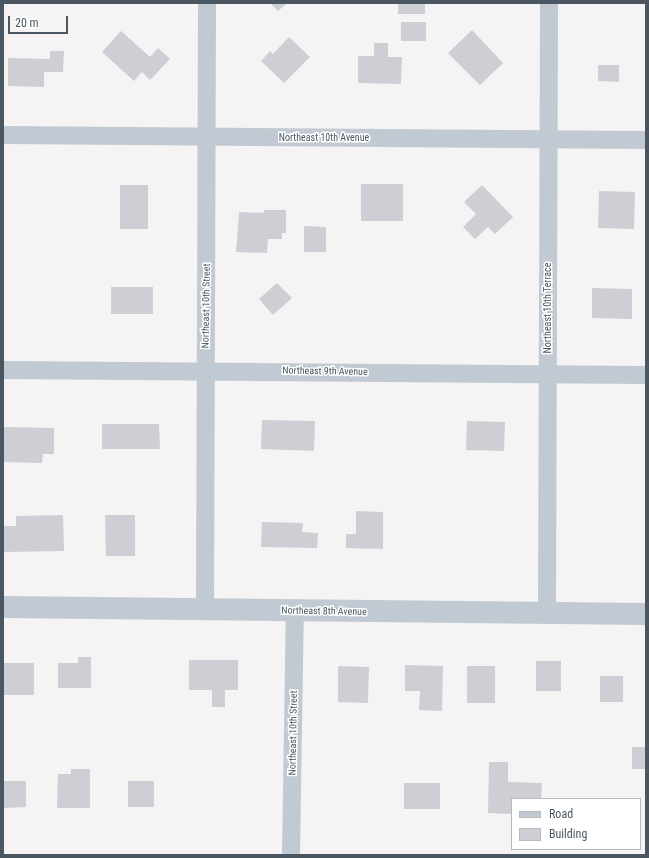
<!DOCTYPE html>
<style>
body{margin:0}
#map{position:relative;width:649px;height:858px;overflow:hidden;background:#f5f3f3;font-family:"Roboto Condensed",sans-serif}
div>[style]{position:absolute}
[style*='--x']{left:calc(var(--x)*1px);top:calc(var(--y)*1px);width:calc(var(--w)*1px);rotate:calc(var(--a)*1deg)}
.building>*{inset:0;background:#cdcfd5}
.minor>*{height:18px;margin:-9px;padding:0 9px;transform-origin:9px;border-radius:9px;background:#c1cad2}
.tertiary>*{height:22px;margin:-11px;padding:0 11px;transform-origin:11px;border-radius:11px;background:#c1cad2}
span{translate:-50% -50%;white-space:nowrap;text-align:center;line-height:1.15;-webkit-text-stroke:3px #fff;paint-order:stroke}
.street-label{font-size:10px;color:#4a5661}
.frame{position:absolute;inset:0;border:4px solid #4a5661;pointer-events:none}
.legend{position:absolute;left:511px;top:798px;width:130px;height:52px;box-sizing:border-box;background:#fff;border:1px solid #b7bbc0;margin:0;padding:5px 7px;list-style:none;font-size:12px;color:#4a5661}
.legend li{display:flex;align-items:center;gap:8px;height:20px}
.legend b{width:20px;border:1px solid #b7bbc0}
.scale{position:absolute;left:8px;top:16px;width:60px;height:18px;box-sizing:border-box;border:2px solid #4a5661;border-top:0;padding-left:5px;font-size:12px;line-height:14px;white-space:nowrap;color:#4a5661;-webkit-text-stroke:3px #fff;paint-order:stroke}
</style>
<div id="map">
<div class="building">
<div style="clip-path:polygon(270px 3px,287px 3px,278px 11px)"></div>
<div style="clip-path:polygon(398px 3px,425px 3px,425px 14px,398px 14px)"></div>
<div style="clip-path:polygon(401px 22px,426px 22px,426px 41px,401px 41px)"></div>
<div style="clip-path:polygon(472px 30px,503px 63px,480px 85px,448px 53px)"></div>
<div style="clip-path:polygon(121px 31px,150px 57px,158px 48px,170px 59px,150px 80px,142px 72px,134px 81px,102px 52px)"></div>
<div style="clip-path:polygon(289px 37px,310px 57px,284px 83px,261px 61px,270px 51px,273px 54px)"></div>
<div style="clip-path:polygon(374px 43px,388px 43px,388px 57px,402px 57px,401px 84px,358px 83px,358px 56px,374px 56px)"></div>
<div style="clip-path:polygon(50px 51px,64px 51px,63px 72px,44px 72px,44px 87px,8px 86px,8px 58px,50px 59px)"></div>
<div style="clip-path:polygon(598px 65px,619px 65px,619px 82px,598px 81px)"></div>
<div style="clip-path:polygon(361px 184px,403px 184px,403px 221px,361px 221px)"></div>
<div style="clip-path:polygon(120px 185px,148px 185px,148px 229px,120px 229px)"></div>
<div style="clip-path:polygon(482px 185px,513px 217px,495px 234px,488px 227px,475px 239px,463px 227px,476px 214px,464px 202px)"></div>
<div style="clip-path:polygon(599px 191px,635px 192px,634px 229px,598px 228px)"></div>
<div style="clip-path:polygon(264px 210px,286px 210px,286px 233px,282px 233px,282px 239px,268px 239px,267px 253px,236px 252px,239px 212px,264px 213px)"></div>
<div style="clip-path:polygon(304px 226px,326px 227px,326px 252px,304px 252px)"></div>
<div style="clip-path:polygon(277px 283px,292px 298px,273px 315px,259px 299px)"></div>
<div style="clip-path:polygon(111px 287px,153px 287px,153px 314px,111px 314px)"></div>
<div style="clip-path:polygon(592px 288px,632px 289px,632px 319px,592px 318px)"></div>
<div style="clip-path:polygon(262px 420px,315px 421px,314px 451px,261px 449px)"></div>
<div style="clip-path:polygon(467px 421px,505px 422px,504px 451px,466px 450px)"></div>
<div style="clip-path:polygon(102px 424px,159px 424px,160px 449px,102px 449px)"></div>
<div style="clip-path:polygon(4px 427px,54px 428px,54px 454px,43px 454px,42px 463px,3px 462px)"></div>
<div style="clip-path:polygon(356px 511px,383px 512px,383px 549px,346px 548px,346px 534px,356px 534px)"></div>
<div style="clip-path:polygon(63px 515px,64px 551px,3px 552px,3px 526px,16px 526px,16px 516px)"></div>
<div style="clip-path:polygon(105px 515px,135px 515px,135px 556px,106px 556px)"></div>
<div style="clip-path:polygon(262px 522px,303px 523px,302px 532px,318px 533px,317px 548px,261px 547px)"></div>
<div style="clip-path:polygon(78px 657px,91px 657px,91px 688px,58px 688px,58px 663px,78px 663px)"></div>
<div style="clip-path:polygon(189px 660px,238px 660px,238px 690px,225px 690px,225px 707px,212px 707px,212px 690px,189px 690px)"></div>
<div style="clip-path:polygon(536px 661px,561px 661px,561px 691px,536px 691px)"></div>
<div style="clip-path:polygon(3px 663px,34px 663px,34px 695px,3px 695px)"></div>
<div style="clip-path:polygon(405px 665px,443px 666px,442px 711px,419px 710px,420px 691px,405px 691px)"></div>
<div style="clip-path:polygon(338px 666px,369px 667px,368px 703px,338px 702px)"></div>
<div style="clip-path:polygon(467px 666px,495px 666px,495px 703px,467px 703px)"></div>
<div style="clip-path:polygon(600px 676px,623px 676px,623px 702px,600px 702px)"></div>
<div style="clip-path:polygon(632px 747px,646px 747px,646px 769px,632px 769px)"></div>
<div style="clip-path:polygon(489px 762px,508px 762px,508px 782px,542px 783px,541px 799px,512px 799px,512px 814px,488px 813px)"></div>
<div style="clip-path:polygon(71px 769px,90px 769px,90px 808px,57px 808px,58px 774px,71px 774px)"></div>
<div style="clip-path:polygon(3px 781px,26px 781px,26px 807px,3px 808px)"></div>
<div style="clip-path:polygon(128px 781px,154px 781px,154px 807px,128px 807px)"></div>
<div style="clip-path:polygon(404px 783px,440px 783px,440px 809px,404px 809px)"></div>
</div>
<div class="minor">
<div style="--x:3;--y:135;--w:643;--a:0.45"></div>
<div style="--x:3;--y:370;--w:643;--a:0.45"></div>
<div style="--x:205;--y:609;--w:606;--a:-89.81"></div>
<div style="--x:547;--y:613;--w:610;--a:-89.81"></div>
<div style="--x:291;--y:855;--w:245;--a:-89.1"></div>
</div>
<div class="tertiary">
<div style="--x:3;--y:607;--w:643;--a:0.62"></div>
</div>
<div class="street-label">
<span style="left:324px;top:138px">Northeast 10th Avenue</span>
<span style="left:206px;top:306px;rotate:-89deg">Northeast 10th Street</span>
<span style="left:548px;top:308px;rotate:-90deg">Northeast 10th Terrace</span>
<span style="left:325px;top:371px;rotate:1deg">Northeast 9th Avenue</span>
<span style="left:324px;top:611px;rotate:1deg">Northeast 8th Avenue</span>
<span style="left:293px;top:733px;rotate:-89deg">Northeast 10th Street</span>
</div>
<div class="frame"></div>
<ul class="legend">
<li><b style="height:5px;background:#c1cad2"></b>Road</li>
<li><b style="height:11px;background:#cdcfd5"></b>Building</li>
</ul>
<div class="scale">20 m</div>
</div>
